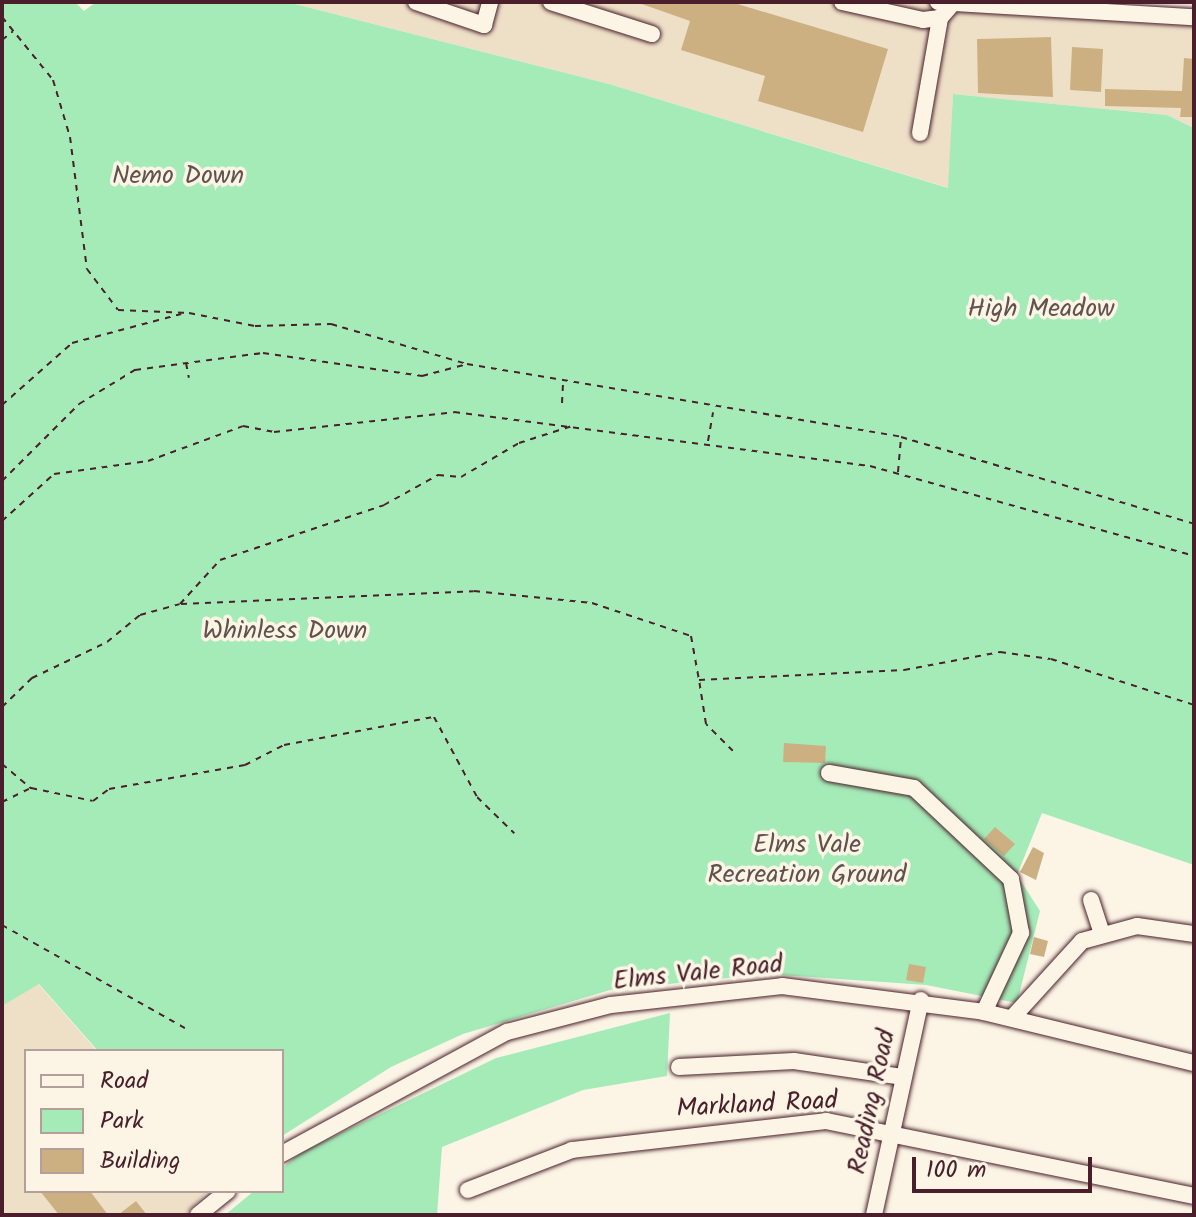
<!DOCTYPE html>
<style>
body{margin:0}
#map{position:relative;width:1196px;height:1217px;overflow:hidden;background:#fcf5e5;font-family:Kalam,sans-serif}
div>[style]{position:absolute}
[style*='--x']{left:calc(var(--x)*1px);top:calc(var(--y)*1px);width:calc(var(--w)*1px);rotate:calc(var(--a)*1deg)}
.built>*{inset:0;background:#eee0c7}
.green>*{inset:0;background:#a5ebb8}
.building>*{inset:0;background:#cdb082}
.path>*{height:2px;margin-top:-1px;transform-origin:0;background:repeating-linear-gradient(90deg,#4a1f2b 0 6px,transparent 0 12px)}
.roads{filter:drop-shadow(0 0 2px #4a1f2b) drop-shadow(0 0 2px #4a1f2b)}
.minor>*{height:16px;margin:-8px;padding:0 8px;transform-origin:8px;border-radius:8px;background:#fcf5e5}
span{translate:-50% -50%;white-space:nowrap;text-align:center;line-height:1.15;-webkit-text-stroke:7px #fcf5e5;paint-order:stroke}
.park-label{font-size:26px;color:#61524e}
.street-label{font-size:26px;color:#4a1f2b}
.frame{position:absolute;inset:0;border:4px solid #4a1f2b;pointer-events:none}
.legend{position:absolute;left:24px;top:1049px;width:260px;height:144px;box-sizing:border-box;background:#fcf5e5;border:2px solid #b59f9b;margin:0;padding:10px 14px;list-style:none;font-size:24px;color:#4a1f2b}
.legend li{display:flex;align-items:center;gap:16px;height:40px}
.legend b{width:40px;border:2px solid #b59f9b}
.scale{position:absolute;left:912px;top:1157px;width:180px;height:36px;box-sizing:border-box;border:4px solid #4a1f2b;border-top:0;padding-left:10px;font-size:24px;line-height:28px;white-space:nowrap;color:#4a1f2b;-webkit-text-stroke:6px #fcf5e5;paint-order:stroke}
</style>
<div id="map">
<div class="built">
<div style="clip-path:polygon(287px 2px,1029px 2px,1194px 19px,1194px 128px,1167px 115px,953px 94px,949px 188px,609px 84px)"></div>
<div style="clip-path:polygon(19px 962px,97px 1051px,26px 1051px,26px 1191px,208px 1191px,184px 1215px,2px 1215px,2px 976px)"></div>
</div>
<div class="green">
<div style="clip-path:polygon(2px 2px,75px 2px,84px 11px,96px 2px,287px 2px,609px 84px,948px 188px,953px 94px,1167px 115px,1194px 128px,1194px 865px,1042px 813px,1017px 875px,1040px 911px,1017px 1003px,926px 985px,767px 974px,610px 990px,463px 1034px,391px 1067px,282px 1136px,282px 1051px,98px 1051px,39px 984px,2px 1006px)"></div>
<div style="clip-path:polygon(670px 1013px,667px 1076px,583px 1090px,442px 1147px,437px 1215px,225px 1215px,254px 1191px,282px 1191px,282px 1168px,302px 1152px,496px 1058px)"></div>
</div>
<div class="building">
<div style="clip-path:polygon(636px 2px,731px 2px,888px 49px,863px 132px,758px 101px,765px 76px,681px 50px,690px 21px)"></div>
<div style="clip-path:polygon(1051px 37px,1053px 97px,978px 93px,977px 39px)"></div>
<div style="clip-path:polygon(1072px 47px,1103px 49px,1101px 92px,1070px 90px)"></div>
<div style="clip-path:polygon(1184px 58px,1194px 59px,1194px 117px,1180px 117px,1181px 108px,1105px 106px,1105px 89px,1182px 91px)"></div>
<div style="clip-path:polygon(784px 743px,826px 746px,825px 763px,783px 762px)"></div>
<div style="clip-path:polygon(995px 827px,1015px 844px,1004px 856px,984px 839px)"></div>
<div style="clip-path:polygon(1033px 847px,1044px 853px,1036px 880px,1020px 872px)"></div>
<div style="clip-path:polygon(1034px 937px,1048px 941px,1044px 957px,1030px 954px)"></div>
<div style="clip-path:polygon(909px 964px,926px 967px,923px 983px,906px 980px)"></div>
<div style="clip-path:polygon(40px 1191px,90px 1191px,108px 1215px,59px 1215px)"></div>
<div style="clip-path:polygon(136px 1201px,147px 1215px,118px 1215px)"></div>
</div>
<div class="path">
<div style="--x:2;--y:17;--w:81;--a:51"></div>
<div style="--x:53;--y:80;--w:59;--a:73.4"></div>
<div style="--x:70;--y:137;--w:133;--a:82.7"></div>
<div style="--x:87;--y:269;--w:51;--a:52.9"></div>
<div style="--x:118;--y:310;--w:71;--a:2.4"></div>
<div style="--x:189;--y:313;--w:67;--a:11.1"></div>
<div style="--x:255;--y:326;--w:76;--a:-1.5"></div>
<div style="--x:331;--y:324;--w:142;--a:16.4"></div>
<div style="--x:2;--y:40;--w:14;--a:-39"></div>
<div style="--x:186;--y:363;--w:15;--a:79"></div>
<div style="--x:562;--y:403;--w:21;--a:-87"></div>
<div style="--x:2;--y:405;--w:94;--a:-41.5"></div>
<div style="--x:72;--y:343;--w:113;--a:-14.9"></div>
<div style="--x:708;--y:441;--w:29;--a:-80"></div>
<div style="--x:898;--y:472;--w:34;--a:-85"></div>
<div style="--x:2;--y:481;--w:109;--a:-45"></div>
<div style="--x:79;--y:404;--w:66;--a:-31.3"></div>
<div style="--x:135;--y:370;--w:129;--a:-7.6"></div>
<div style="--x:263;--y:353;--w:161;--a:8.2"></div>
<div style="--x:422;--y:376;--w:47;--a:-14.9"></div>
<div style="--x:467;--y:364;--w:440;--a:9.5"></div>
<div style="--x:901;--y:437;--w:306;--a:16.5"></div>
<div style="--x:2;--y:521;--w:70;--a:-42.1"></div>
<div style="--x:54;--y:474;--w:95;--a:-7.9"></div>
<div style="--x:148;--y:461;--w:101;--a:-20.2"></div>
<div style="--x:243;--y:426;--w:32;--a:11"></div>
<div style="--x:274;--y:432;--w:181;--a:-6.3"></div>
<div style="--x:454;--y:412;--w:419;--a:7.4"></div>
<div style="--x:870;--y:466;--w:336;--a:15.5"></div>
<div style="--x:181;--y:604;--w:293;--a:-2.5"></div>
<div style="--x:474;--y:591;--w:119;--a:5.8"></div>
<div style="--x:592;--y:603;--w:104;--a:18.4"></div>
<div style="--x:691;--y:636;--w:45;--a:79.7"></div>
<div style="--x:2;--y:707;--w:42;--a:-44"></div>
<div style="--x:32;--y:678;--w:83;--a:-25.6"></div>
<div style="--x:107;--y:642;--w:43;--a:-39.3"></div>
<div style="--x:140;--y:615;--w:41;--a:-15.4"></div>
<div style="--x:180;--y:604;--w:59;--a:-47.7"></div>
<div style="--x:220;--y:560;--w:173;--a:-18.5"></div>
<div style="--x:384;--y:505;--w:62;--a:-29.1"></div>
<div style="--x:438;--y:475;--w:23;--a:5"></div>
<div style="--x:461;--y:477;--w:67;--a:-30.4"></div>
<div style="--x:519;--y:443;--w:59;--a:-17.8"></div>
<div style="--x:733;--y:751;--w:38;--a:-135"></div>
<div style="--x:706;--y:724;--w:45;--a:-99"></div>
<div style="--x:699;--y:680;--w:205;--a:-2.8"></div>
<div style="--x:904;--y:670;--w:98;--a:-10.6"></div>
<div style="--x:1000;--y:652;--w:51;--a:7.8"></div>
<div style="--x:1051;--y:659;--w:150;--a:17.8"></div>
<div style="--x:2;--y:764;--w:38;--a:40"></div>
<div style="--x:31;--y:788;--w:63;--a:11.8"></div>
<div style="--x:93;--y:801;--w:20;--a:-37"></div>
<div style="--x:109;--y:789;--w:138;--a:-10"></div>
<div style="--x:245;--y:765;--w:44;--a:-27.1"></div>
<div style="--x:284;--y:745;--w:153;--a:-10.6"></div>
<div style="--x:434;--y:717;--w:91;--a:61.7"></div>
<div style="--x:477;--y:797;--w:52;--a:44.2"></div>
<div style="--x:2;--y:802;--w:30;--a:-26"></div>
<div style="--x:2;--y:925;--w:210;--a:29.4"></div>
</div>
<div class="roads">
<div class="minor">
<div style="--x:416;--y:2;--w:72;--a:18.7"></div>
<div style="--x:484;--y:25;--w:24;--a:-75"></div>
<div style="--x:551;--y:2;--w:106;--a:17.6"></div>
<div style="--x:842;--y:2;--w:83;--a:12.5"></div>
<div style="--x:923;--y:20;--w:17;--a:-7"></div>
<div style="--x:940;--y:18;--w:18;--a:-49"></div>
<div style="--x:938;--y:2;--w:256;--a:3.4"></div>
<div style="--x:920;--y:133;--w:117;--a:-80.1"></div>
<div style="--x:829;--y:773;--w:86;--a:10"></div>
<div style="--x:914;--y:788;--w:133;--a:43.2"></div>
<div style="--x:1011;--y:879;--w:55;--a:79.5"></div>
<div style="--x:1021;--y:933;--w:87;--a:115.1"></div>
<div style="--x:1091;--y:900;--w:35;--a:72"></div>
<div style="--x:1012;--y:1018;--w:104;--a:-47.7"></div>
<div style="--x:1082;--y:941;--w:57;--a:-15.3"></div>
<div style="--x:1137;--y:926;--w:58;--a:8"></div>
<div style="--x:679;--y:1067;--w:115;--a:-3"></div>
<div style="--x:794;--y:1061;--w:109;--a:8.4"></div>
<div style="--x:282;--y:1154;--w:256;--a:-28.5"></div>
<div style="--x:507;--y:1032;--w:107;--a:-14.6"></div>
<div style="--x:611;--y:1005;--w:172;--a:-6.3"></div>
<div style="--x:782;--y:986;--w:204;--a:7.3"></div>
<div style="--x:984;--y:1012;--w:216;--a:13.7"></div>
<div style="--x:468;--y:1190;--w:111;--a:-21"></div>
<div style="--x:572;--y:1150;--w:256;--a:-6.5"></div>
<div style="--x:826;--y:1121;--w:376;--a:11.5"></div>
<div style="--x:198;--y:1215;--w:38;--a:-39"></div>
<div style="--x:874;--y:1215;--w:220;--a:-77.7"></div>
</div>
</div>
<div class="park-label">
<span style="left:178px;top:177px">Nemo Down</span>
<span style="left:1041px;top:310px">High Meadow</span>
<span style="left:285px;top:632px">Whinless Down</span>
<span style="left:807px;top:861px">Elms Vale<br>Recreation Ground</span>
</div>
<div class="street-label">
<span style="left:698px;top:974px;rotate:-6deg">Elms Vale Road</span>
<span style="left:873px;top:1102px;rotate:-78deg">Reading Road</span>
<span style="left:757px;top:1106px;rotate:-3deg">Markland Road</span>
</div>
<div class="frame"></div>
<ul class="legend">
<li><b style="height:10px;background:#fcf5e5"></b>Road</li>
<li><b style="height:22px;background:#a5ebb8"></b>Park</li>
<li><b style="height:22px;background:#cdb082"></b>Building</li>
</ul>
<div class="scale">100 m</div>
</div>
